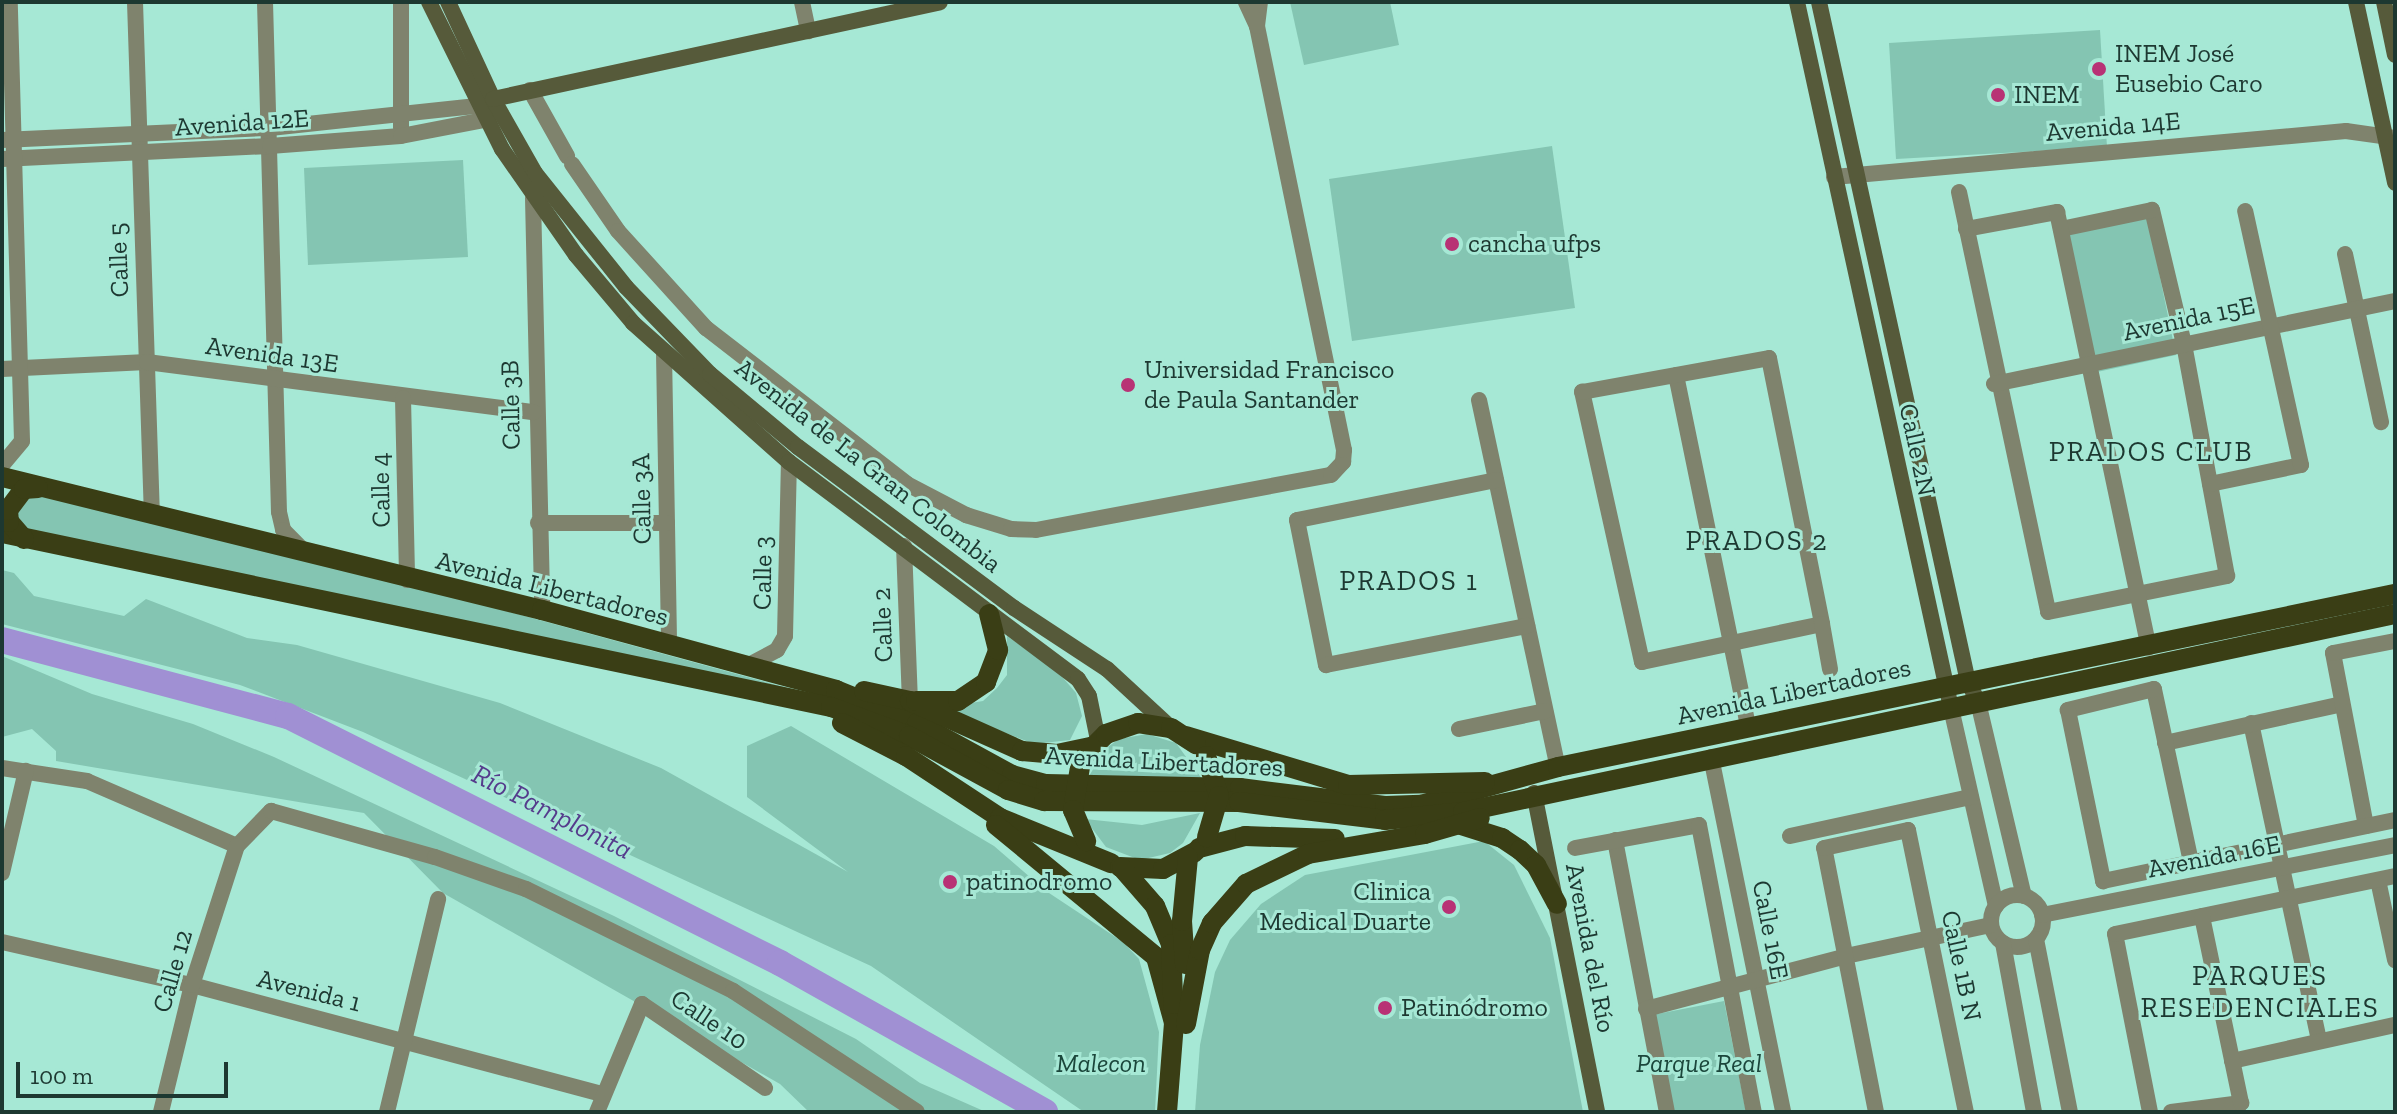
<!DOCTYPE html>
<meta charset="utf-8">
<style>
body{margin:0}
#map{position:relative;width:2397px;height:1114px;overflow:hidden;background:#a6e8d5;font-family:"Zilla Slab",serif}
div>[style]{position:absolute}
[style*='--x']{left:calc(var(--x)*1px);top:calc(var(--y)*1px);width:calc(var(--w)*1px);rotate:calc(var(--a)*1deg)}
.green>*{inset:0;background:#84c5b2}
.river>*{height:26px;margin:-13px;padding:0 13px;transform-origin:13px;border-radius:13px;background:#a090d3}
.street>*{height:16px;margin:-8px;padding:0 8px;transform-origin:8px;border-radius:8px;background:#7f836d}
.street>.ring{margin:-8px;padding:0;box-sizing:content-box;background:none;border:16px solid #7f836d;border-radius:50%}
.secondary>*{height:16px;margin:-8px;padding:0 8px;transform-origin:8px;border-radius:8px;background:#565a3a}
.primary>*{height:20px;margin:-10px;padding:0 10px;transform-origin:10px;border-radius:10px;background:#3a3e15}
.primary-bridge>*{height:20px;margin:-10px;padding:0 10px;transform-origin:10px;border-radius:10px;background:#3a3e15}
.dots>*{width:22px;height:22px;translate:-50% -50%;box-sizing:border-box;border:4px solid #a6e8d5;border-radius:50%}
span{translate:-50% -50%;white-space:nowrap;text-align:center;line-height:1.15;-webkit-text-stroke:6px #a6e8d5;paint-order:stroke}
.poi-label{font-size:26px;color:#1d3831}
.left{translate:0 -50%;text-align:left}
.right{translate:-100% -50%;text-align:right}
.street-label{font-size:26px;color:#1d3831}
.park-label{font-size:26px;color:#1b463b;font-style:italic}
.neighbourhood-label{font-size:28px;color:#1d3831;letter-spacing:2px}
.water-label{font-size:28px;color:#553c8c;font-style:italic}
.frame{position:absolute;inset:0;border:4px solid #1d3831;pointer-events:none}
.scale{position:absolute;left:16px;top:1062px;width:212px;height:36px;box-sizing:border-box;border:4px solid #1d3831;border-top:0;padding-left:10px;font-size:24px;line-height:28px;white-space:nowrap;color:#1d3831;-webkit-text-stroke:6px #a6e8d5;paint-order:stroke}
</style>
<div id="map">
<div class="green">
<div style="clip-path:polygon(1290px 2px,1390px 2px,1399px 45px,1304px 65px)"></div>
<div style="clip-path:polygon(2100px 30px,2107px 147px,1896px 159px,1889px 43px)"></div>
<div style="clip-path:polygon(1552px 146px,1575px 308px,1352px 341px,1329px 179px)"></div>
<div style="clip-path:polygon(463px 160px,468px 257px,308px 265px,304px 168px)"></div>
<div style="clip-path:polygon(2147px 214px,2176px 355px,2097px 372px,2066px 229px)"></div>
<div style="clip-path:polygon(25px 491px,426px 589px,810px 694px,16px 531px,14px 499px)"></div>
<div style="clip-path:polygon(2px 570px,14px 573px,34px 596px,124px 616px,146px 599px,247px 638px,297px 645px,500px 703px,661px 768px,848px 872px,747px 797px,747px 746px,791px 726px,994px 846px,1046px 891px,1123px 942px,1139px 959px,1159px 1032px,1155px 1112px,1084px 1112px,871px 966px,363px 732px,240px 685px,2px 624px)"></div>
<div style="clip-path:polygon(1007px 636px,1058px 672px,1076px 693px,1082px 716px,1070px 740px,1034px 744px,941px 708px,983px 701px,997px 688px,1007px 675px)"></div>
<div style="clip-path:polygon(2px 656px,92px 694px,193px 724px,274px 757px,614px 916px,856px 1039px,920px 1083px,986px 1112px,809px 1112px,780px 1084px,443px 893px,364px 813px,56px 761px,56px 751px,32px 729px,2px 737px)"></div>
<div style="clip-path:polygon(1147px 734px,1176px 743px,1202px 779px,1144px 777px,1085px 783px,1105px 749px,1119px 739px)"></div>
<div style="clip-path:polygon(1200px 813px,1183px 843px,1170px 853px,1140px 860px,1106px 847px,1085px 819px,1142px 825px)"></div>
<div style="clip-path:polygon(1484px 841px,1514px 865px,1550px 938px,1583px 1112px,1195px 1112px,1200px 1045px,1215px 972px,1230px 940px,1261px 904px,1305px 875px)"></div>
<div style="clip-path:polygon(1724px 1001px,1746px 1112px,1671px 1112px,1652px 1015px)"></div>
</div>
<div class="river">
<div style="--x:2;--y:640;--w:296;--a:14.9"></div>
<div style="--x:288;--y:716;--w:551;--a:26.66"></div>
<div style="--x:780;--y:963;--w:304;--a:29.3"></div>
</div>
<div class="street">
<div style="--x:135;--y:2;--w:514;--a:88.11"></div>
<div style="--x:265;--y:2;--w:510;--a:88.43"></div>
<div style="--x:279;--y:512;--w:18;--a:77"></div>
<div style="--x:283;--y:530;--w:28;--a:45"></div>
<div style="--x:401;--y:2;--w:126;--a:90"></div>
<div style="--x:802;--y:2;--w:30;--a:78"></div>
<div style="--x:1257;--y:26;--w:24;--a:-83"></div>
<div style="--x:530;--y:90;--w:76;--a:60.7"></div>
<div style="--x:2;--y:140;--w:268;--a:-2.6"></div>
<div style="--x:270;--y:128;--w:208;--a:-6.1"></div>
<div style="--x:2;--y:159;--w:268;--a:-2.8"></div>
<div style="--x:270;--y:146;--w:131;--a:-4.4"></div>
<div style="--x:401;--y:136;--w:85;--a:-10.9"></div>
<div style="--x:572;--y:164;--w:81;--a:55.5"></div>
<div style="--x:618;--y:231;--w:131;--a:47.8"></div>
<div style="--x:706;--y:328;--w:254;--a:37.8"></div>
<div style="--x:907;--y:484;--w:67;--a:27.7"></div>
<div style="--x:966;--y:515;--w:47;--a:17.3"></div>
<div style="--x:1011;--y:529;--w:25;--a:2"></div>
<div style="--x:1036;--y:530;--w:300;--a:-10.6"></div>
<div style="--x:1331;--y:475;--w:18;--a:-47"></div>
<div style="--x:1343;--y:462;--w:12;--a:-85"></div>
<div style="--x:1344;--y:450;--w:433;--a:-101.6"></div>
<div style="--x:1257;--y:26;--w:26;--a:-115"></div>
<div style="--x:1834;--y:177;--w:514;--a:-5.13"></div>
<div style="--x:2346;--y:131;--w:49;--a:8.1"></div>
<div style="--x:1959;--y:192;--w:429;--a:78"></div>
<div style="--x:2048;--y:612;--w:183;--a:-11.4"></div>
<div style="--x:2227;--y:576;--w:236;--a:-100.5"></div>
<div style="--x:2184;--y:344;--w:138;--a:-103.4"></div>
<div style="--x:2152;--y:210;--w:93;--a:168.2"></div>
<div style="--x:533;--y:198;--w:412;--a:88.7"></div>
<div style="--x:1966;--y:229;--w:93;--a:-10.6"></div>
<div style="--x:2057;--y:212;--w:445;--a:78.1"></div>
<div style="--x:2345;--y:254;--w:172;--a:77.9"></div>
<div style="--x:664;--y:353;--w:291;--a:89"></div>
<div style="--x:2;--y:369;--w:145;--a:-2.8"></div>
<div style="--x:147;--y:362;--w:390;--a:7.4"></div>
<div style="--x:1676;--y:375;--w:359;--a:78.4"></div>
<div style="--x:1994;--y:384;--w:409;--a:-11.7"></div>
<div style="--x:403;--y:398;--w:182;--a:88.7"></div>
<div style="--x:1479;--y:400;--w:375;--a:77.9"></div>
<div style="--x:2;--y:465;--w:31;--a:-50"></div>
<div style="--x:22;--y:441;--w:439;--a:-91.6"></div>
<div style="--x:1496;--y:480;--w:203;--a:168.6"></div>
<div style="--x:1297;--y:520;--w:148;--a:78.7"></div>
<div style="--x:1326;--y:665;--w:205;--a:-11"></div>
<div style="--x:2210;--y:484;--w:93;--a:-11.8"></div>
<div style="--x:2301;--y:465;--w:260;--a:-102.4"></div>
<div style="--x:538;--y:523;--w:129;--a:0"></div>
<div style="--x:904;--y:546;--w:155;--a:87.8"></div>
<div style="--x:1822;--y:624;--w:184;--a:168.1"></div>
<div style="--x:1642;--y:662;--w:277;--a:-102.5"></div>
<div style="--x:1582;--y:392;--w:190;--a:-10.3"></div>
<div style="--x:1769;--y:358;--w:271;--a:78.7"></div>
<div style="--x:1822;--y:624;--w:46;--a:79.9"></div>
<div style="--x:747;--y:666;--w:34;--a:-28"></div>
<div style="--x:777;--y:650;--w:16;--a:-60"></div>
<div style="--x:785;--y:636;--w:174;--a:-88.7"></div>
<div style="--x:1978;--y:702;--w:199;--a:76.7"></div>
<div style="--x:1951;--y:708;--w:203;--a:77.2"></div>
<div style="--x:2251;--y:723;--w:324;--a:77.9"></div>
<div style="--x:1459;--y:729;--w:88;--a:-11.8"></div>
<div style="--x:2165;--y:743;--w:181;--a:-12.4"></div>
<div style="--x:1711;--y:757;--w:362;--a:78.5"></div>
<div style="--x:2;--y:768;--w:86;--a:8.7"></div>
<div style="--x:87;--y:781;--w:163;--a:23.4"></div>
<div style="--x:237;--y:846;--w:49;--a:-45.8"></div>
<div style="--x:271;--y:811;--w:170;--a:15.7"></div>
<div style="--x:435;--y:857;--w:96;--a:19.4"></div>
<div style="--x:526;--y:889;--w:231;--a:26.2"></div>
<div style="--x:733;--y:991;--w:220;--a:33.3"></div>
<div style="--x:2366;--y:826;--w:176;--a:-100.8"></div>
<div style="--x:2333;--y:653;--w:63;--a:-11"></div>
<div style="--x:1790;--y:836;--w:185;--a:-12.2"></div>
<div style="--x:1615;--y:840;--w:277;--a:79.2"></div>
<div style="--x:1575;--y:848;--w:126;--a:-10.5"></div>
<div style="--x:1699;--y:825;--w:292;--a:79.2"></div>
<div style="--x:2191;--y:862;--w:177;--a:-102.1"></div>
<div style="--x:2154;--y:689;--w:89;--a:166.3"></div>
<div style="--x:2068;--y:710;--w:175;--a:78.4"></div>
<div style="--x:2103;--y:881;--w:298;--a:-11.8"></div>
<div style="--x:2;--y:873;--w:105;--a:-76.8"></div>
<div style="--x:2378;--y:880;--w:82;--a:78"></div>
<div class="ring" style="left:1991px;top:895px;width:36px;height:36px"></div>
<div style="--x:2042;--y:915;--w:360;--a:-11.2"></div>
<div style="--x:2036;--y:939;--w:176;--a:78.9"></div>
<div style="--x:2;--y:942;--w:195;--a:12.8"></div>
<div style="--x:192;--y:985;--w:425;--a:14.9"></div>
<div style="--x:2003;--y:943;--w:172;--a:79.6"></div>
<div style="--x:1646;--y:1009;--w:207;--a:-14.8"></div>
<div style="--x:1846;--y:956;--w:148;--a:-12.1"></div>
<div style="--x:2232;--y:1061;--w:167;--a:-12.5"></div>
<div style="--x:161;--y:1112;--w:131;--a:-76.3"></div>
<div style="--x:192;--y:985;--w:146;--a:-72.1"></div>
<div style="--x:387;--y:1112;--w:219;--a:-76.5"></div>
<div style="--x:597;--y:1112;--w:117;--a:-67.4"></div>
<div style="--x:642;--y:1004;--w:149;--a:34.3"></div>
<div style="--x:1876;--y:1112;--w:269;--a:-101.1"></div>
<div style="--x:1824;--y:848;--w:86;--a:-12.1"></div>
<div style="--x:1908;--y:830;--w:288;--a:78.4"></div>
<div style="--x:2150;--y:1112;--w:181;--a:-101.1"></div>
<div style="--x:2115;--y:934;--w:286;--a:-11.7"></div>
<div style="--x:2171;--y:1112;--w:71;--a:-7.3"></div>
<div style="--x:2241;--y:1103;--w:191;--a:-101.8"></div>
</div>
<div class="secondary">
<div style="--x:429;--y:2;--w:164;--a:63.6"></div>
<div style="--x:502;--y:149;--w:129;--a:55.1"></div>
<div style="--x:576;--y:255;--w:89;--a:50"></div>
<div style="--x:633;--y:323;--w:209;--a:41.7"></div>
<div style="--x:789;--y:462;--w:361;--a:36.9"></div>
<div style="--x:1078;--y:679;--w:20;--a:57"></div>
<div style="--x:1089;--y:696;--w:45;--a:78.4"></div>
<div style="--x:448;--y:2;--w:107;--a:65.1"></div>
<div style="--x:493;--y:99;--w:85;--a:60.4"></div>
<div style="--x:535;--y:173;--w:146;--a:51.4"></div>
<div style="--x:626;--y:287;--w:121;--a:46"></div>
<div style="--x:710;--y:374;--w:114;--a:39.7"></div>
<div style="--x:798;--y:447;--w:269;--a:36.7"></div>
<div style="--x:1014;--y:608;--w:111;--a:33.3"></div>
<div style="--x:1107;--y:669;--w:87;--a:42.7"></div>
<div style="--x:1797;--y:2;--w:723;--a:77.69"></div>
<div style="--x:1819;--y:2;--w:696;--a:77.64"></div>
<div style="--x:1968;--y:682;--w:22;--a:63"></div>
<div style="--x:2356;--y:2;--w:185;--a:77.8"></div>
<div style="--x:2384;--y:2;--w:54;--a:78.3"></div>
<div style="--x:493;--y:99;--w:457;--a:-12.2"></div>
<div style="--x:1534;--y:793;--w:325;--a:78.8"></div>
</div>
<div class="primary">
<div style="--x:2;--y:477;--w:556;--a:13.84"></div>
<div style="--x:542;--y:610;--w:305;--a:15.2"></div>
<div style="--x:836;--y:690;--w:87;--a:22.2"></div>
<div style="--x:917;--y:723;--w:108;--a:28.7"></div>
<div style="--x:1012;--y:775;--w:35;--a:15"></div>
<div style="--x:1046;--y:784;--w:194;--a:1.2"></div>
<div style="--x:1240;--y:788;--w:146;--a:7.1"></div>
<div style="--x:1385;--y:806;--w:36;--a:-2"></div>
<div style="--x:1421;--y:805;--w:142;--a:-15.5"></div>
<div style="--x:1558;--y:767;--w:855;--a:-11.68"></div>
<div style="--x:2;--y:533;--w:847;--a:11.85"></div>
<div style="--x:831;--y:707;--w:83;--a:20.4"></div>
<div style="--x:909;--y:736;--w:113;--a:28.6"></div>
<div style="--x:1008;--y:790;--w:38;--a:17"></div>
<div style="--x:1044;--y:801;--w:195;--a:0.3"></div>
<div style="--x:1239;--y:802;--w:147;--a:7"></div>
<div style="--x:1385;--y:820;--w:78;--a:-5.9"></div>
<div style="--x:1463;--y:812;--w:953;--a:-11.99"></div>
<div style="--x:24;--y:539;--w:23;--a:-131"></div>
<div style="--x:9;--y:522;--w:12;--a:-95"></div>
<div style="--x:8;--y:510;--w:26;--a:-53"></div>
<div style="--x:24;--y:489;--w:14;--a:-4"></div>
<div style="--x:864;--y:691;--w:47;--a:12.3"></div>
<div style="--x:910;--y:701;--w:123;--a:24.1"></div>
<div style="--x:1022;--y:751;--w:35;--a:5"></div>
<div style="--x:1057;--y:754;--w:35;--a:-12"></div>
<div style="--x:916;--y:701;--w:42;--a:0"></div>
<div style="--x:958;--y:701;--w:34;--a:-34"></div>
<div style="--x:986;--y:682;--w:34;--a:-69"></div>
<div style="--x:998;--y:650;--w:37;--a:-104"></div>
<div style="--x:842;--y:723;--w:72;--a:27.3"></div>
<div style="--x:906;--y:756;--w:113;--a:33.4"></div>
<div style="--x:1000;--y:818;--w:120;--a:22.1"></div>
<div style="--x:1186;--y:736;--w:169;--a:16.8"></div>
<div style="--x:1348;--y:785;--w:137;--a:-1.3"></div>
<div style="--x:1084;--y:756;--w:31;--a:-45"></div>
<div style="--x:1106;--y:734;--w:34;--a:-19"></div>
<div style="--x:1138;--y:723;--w:33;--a:9"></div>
<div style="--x:1171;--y:728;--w:30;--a:33"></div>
<div style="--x:996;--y:825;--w:207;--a:39.5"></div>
<div style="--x:1156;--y:957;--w:68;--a:74.7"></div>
<div style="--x:1461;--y:825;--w:43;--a:17.6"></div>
<div style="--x:1502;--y:838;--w:22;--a:34"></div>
<div style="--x:1520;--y:850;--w:22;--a:43"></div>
<div style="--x:1536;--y:865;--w:44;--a:61.7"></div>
<div style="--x:1199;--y:848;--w:48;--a:-14.6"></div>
<div style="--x:1245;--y:836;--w:90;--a:1.9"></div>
<div style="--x:1120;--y:867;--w:43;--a:2.7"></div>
<div style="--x:1163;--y:869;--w:36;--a:-28"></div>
<div style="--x:1122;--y:868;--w:50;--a:49"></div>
<div style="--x:1155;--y:906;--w:41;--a:67.2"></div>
<div style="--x:1171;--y:944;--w:79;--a:87.8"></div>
<div style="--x:1174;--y:1023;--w:89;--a:94.5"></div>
<div style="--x:1185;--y:964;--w:43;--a:-94"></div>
<div style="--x:1182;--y:921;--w:64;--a:-84.6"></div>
<div style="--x:1186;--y:1024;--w:75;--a:-79.3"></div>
<div style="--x:1200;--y:950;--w:30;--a:-66"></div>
<div style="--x:1212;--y:923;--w:52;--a:-48.9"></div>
<div style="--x:1246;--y:884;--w:69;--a:-25.8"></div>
<div style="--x:1308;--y:854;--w:119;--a:-9.7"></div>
<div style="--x:1425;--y:834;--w:57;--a:-16.2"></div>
</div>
<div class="primary-bridge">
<div style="--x:1206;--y:756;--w:42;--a:72"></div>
<div style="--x:1219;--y:796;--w:43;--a:106.3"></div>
<div style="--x:1081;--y:761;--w:50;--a:99.3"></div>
<div style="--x:1073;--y:810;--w:34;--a:67"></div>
</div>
<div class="dots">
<div style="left:2099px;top:69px;background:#b83275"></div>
<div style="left:1998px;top:95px;background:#b83275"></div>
<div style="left:1452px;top:244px;background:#b83275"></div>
<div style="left:1128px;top:385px;background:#b83275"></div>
<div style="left:950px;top:882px;background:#b83275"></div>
<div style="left:1449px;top:907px;background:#b83275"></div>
<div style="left:1385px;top:1008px;background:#b83275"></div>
</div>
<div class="poi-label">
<span class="left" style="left:2115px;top:69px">INEM José<br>Eusebio Caro</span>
<span class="left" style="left:2014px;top:95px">INEM</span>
<span class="left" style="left:1468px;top:244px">cancha ufps</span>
<span class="left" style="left:1144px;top:385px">Universidad Francisco<br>de Paula Santander</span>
<span class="left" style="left:966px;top:882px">patinodromo</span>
<span class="right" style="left:1431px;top:907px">Clinica<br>Medical Duarte</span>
<span class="left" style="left:1401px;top:1008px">Patinódromo</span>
</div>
<div class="street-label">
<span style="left:242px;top:123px;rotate:-4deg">Avenida 12E</span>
<span style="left:2113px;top:127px;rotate:-5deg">Avenida 14E</span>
<span style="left:119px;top:260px;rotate:-92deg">Calle 5</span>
<span style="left:2189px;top:319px;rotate:-12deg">Avenida 15E</span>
<span style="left:272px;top:355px;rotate:8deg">Avenida 13E</span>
<span style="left:511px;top:405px;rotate:-91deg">Calle 3B</span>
<span style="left:1917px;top:450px;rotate:78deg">Calle 2N</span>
<span style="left:868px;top:466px;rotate:38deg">Avenida de La Gran Colombia</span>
<span style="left:381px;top:490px;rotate:-91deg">Calle 4</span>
<span style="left:642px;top:499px;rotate:-91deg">Calle 3A</span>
<span style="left:763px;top:573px;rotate:-89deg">Calle 3</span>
<span style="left:552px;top:589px;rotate:14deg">Avenida Libertadores</span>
<span style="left:883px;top:625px;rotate:-92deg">Calle 2</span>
<span style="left:1794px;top:692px;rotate:-12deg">Avenida Libertadores</span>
<span style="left:1164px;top:762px;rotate:3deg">Avenida Libertadores</span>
<span style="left:2214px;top:857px;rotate:-11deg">Avenida 16E</span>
<span style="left:1770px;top:930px;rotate:79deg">Calle 16E</span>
<span style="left:1590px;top:948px;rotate:79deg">Avenida del Río</span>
<span style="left:1961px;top:966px;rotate:78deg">Calle 1B N</span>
<span style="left:173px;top:971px;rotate:-74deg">Calle 12</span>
<span style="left:309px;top:991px;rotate:14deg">Avenida 1</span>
<span style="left:709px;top:1020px;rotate:34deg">Calle 10</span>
</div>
<div class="park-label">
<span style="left:1101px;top:1064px">Malecon</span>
<span style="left:1699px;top:1064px">Parque Real</span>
</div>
<div class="neighbourhood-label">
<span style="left:2151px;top:452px">PRADOS CLUB</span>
<span style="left:1757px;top:541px">PRADOS 2</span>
<span style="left:1409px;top:581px">PRADOS 1</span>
<span style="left:2260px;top:992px">PARQUES<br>RESEDENCIALES</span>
</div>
<div class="water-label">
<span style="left:552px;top:812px;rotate:27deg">Río Pamplonita</span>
</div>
<div class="frame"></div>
<div class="scale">100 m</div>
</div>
